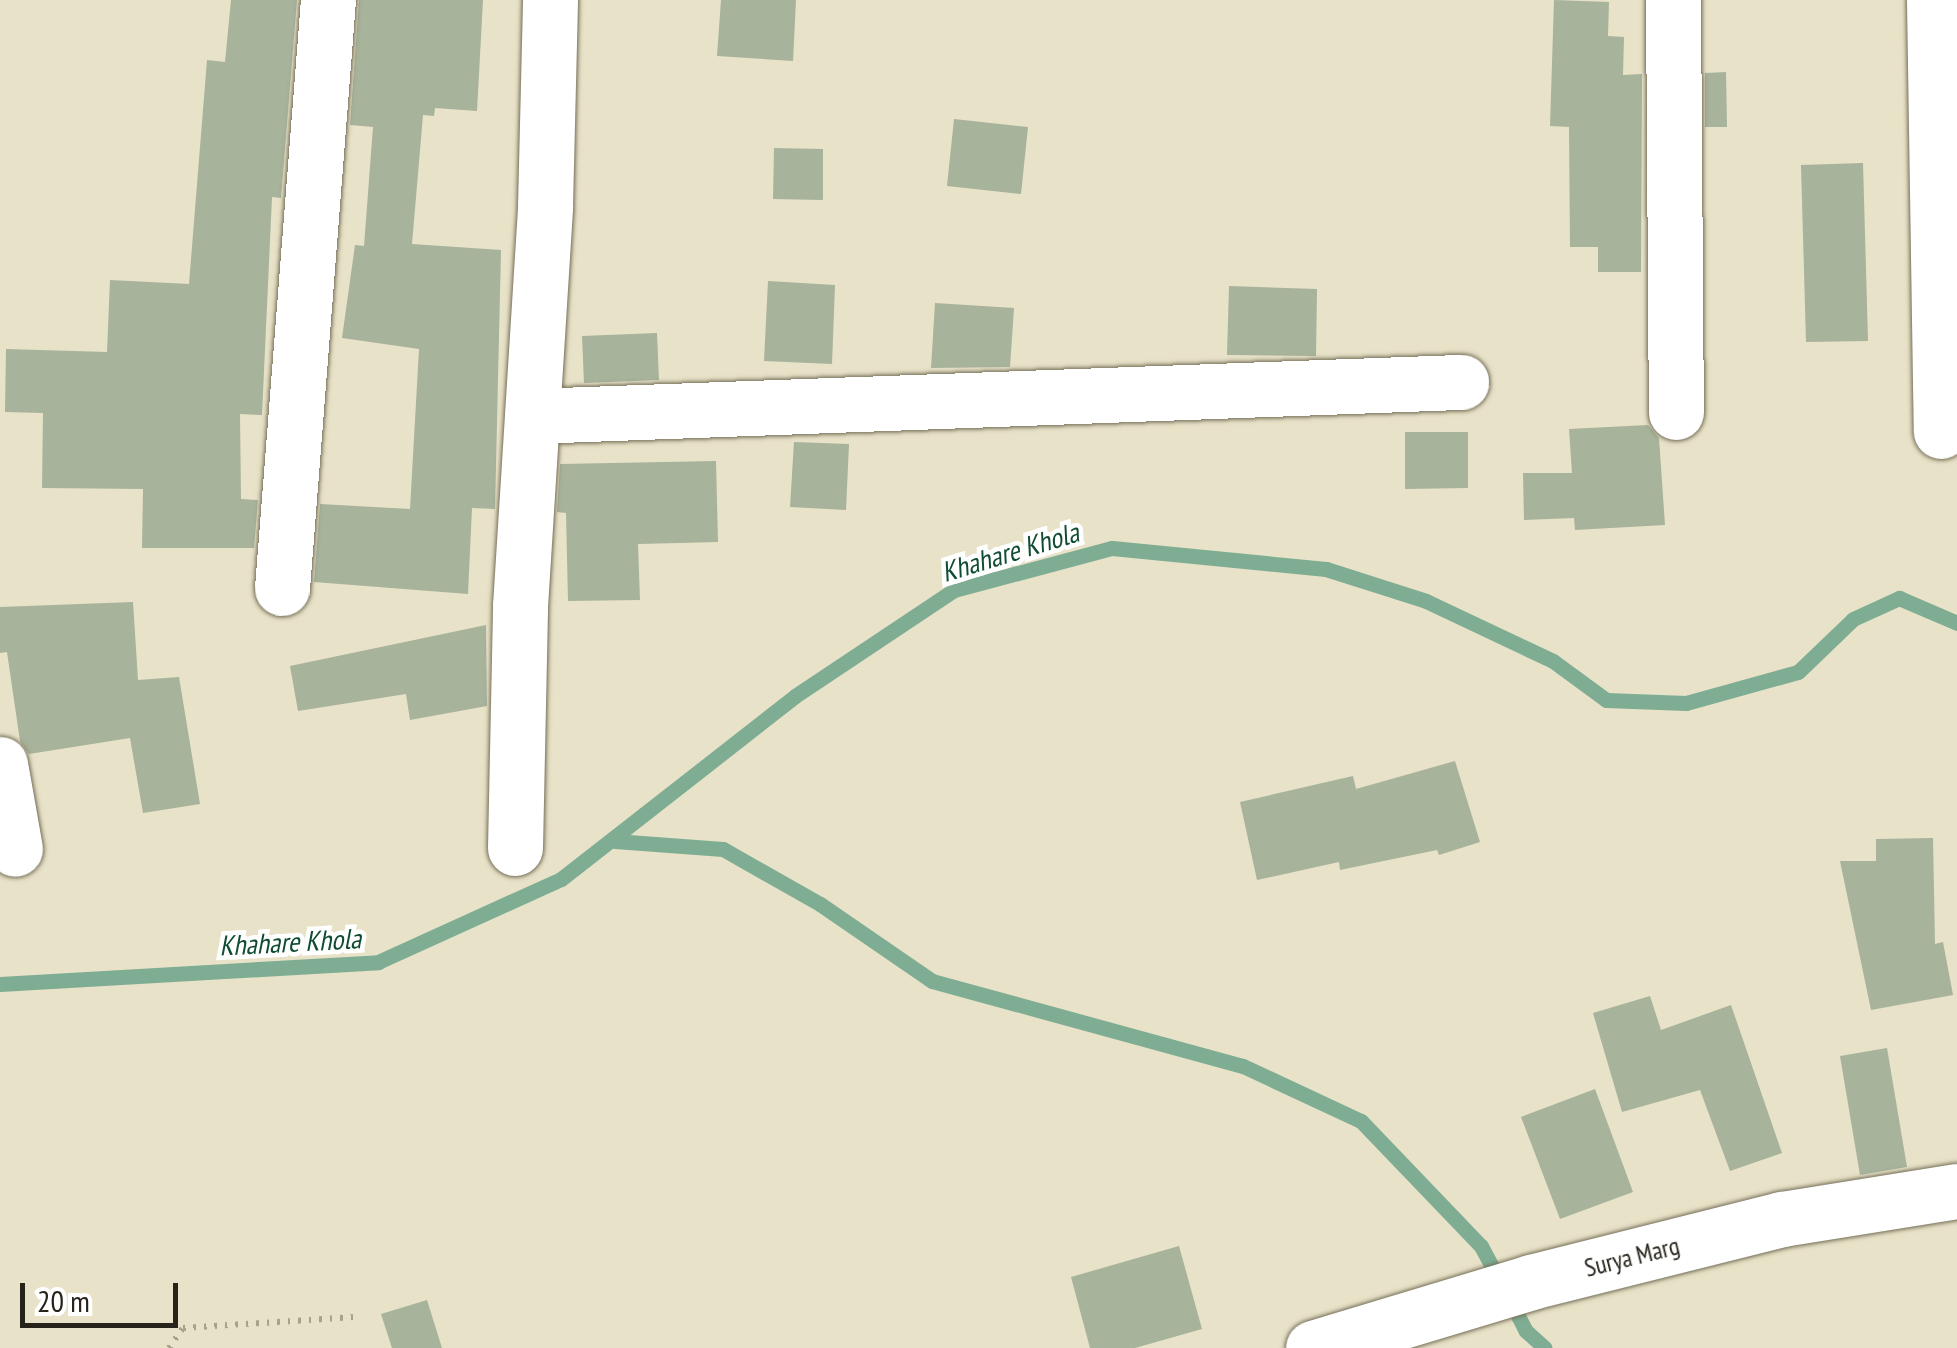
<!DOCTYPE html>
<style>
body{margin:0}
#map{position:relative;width:1957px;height:1348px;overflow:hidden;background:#e8e2c8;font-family:"PT Sans Narrow",sans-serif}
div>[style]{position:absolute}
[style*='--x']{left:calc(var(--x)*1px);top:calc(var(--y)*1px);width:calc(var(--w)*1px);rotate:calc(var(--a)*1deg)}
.stream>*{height:15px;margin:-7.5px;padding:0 7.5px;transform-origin:7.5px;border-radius:7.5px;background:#7ead93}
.building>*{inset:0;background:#a7b39b}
.path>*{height:6px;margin-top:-3px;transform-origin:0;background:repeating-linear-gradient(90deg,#a7a28d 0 2.5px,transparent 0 10.5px)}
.roads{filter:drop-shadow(0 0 2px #756f58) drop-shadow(0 0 2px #756f58)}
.minor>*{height:55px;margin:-27.5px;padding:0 27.5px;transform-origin:27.5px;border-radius:27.5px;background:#fff}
span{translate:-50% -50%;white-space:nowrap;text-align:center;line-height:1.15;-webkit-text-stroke:9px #fff;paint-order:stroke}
.street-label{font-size:25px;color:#26241a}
.water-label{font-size:28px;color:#104c31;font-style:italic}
.scale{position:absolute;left:20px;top:1283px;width:158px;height:45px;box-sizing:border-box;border:5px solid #26241a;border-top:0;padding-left:12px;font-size:30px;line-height:35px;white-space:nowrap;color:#26241a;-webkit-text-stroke:8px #fff;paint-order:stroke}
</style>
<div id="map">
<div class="stream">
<div style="--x:615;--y:841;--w:108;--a:4.2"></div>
<div style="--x:723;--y:849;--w:112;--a:29.6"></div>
<div style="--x:820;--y:904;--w:136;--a:34.5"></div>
<div style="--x:932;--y:981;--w:322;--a:15.3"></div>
<div style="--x:1243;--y:1066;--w:130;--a:25"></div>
<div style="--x:1361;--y:1121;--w:173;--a:46.2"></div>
<div style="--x:1481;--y:1246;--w:38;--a:62"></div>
<div style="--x:0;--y:984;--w:379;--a:-3.3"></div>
<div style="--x:378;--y:962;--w:201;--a:-24.4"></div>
<div style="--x:561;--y:879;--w:297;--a:-38"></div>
<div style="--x:795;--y:696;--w:191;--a:-33.7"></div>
<div style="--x:954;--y:590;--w:163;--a:-14.9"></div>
<div style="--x:1112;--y:548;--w:215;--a:5.6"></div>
<div style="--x:1326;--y:569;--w:105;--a:17.7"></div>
<div style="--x:1426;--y:601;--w:140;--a:25.3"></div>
<div style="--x:1553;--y:661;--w:66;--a:36.3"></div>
<div style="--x:1606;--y:700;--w:80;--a:2.1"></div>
<div style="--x:1686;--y:703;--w:116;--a:-15.5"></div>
<div style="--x:1798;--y:672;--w:76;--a:-43.9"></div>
<div style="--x:1853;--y:619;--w:51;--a:-24.5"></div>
<div style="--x:1899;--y:598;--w:63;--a:23.3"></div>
<div style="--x:1510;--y:1300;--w:35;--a:63"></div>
<div style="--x:1526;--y:1331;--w:25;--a:42"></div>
</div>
<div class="building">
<div style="clip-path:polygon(231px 0,297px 0,281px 198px,272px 197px,262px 415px,240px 414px,241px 499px,258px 500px,254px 548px,142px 548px,143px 489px,42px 488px,43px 413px,5px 412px,6px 349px,107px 352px,110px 280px,189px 284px,207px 60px,225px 62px)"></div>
<div style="clip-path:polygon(359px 0,483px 0,477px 111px,435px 108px,434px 116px,423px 115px,412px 244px,501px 250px,495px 509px,472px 508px,468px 594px,314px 582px,320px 504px,410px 509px,419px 349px,342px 338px,355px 245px,364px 246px,373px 127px,350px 125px)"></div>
<div style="clip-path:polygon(721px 0,796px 0,793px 61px,717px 56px)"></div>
<div style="clip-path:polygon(1554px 0,1609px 2px,1608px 36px,1624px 37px,1623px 75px,1642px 74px,1641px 272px,1598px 272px,1598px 247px,1570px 247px,1569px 127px,1550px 126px)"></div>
<div style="clip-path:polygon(1726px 72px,1727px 127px,1705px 127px,1705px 73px)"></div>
<div style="clip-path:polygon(954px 119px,1028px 127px,1021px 194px,947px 186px)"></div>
<div style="clip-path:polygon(774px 148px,823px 149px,823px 200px,773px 199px)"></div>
<div style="clip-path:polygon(1863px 163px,1868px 341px,1806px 342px,1801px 165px)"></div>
<div style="clip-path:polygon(768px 281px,835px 285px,832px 364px,764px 361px)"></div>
<div style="clip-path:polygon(1229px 286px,1317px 289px,1316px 356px,1227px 355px)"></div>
<div style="clip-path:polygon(935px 303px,1014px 308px,1010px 367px,931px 368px)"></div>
<div style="clip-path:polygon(657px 333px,659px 380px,584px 383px,582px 336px)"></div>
<div style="clip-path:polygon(1648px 425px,1659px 438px,1665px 525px,1575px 530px,1574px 518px,1524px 520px,1523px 473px,1572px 473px,1569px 429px)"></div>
<div style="clip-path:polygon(1405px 432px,1468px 432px,1468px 488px,1405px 489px)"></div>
<div style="clip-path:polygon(794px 442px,849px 444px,846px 510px,790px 507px)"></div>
<div style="clip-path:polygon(716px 461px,718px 542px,638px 544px,640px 600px,568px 601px,566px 513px,557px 512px,560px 464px)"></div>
<div style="clip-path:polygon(133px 602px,138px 680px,179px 677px,200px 804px,143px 813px,130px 738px,29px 754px,20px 741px,7px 652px,0 653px,0 607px)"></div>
<div style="clip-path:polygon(486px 625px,487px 706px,410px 720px,406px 694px,298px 711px,290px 666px)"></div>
<div style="clip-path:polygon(1455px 761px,1480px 842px,1439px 855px,1437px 850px,1340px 870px,1339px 862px,1257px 880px,1240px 802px,1353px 776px,1356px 789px)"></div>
<div style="clip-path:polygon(1933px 838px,1935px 944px,1943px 942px,1953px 995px,1871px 1010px,1840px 861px,1876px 861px,1876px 839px)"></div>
<div style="clip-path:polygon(1650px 996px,1661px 1030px,1731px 1005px,1782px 1153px,1730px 1171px,1700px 1090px,1622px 1112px,1593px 1013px)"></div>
<div style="clip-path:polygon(1887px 1048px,1907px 1167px,1860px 1175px,1840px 1056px)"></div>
<div style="clip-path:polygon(1595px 1089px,1633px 1192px,1560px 1219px,1521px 1117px)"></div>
<div style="clip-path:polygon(1179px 1246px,1202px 1329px,1135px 1348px,1090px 1348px,1071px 1277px)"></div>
<div style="clip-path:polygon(427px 1300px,442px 1348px,392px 1348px,381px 1314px)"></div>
</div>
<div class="path">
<div style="--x:169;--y:1348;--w:24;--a:-55"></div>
<div style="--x:183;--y:1328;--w:172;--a:-3.7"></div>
</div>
<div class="roads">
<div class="minor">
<div style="--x:1673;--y:0;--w:412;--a:89.6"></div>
<div style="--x:1934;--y:0;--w:431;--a:89.1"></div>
<div style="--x:532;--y:416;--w:930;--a:-2.1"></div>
<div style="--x:282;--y:588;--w:590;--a:-85.53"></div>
<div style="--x:0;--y:764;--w:86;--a:80"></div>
<div style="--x:515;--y:848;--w:242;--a:-88.8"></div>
<div style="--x:520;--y:606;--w:401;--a:-86.4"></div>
<div style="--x:545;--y:206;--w:206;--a:-88.6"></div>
<div style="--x:1313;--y:1348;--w:228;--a:-16.8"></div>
<div style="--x:1531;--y:1282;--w:259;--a:-14.1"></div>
<div style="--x:1782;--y:1219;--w:177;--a:-9.1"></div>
</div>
</div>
<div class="street-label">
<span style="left:1632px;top:1257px;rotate:-14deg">Surya Marg</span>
</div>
<div class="water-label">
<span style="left:1010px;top:552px;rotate:-17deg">Khahare Khola</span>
<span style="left:290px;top:942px;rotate:-3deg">Khahare Khola</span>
</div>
<div class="scale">20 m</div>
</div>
